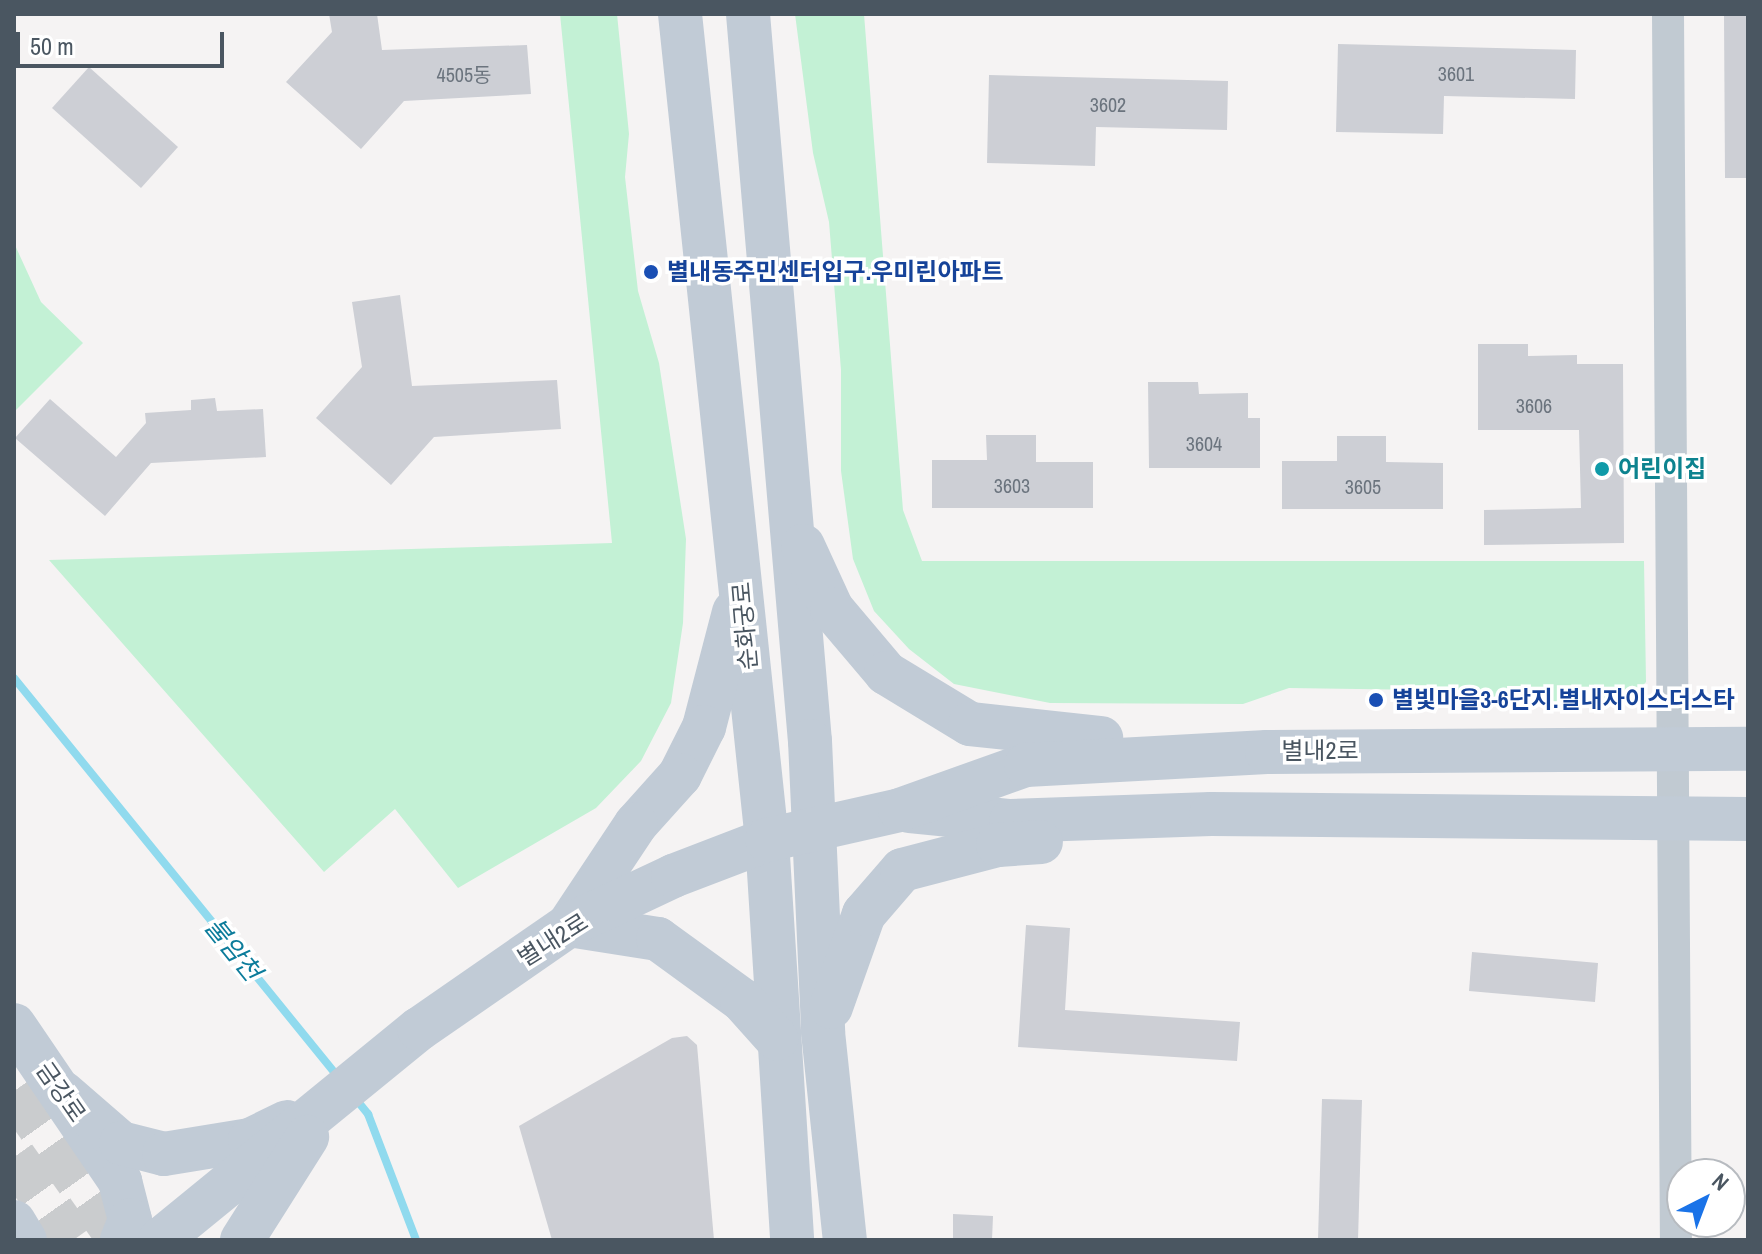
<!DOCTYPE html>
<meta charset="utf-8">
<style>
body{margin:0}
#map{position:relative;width:1762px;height:1254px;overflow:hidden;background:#f5f3f3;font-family:"Archivo Narrow","Noto Sans KR",sans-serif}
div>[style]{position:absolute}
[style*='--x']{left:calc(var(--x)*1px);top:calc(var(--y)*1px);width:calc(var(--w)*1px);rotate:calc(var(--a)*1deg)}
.green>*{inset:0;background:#c3f1d5}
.stream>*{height:8px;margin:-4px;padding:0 4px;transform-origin:4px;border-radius:4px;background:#90daee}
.building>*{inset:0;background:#cdcfd5}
.secondary-tunnel>*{height:44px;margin-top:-22px;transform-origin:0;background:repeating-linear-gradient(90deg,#caccce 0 44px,transparent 0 66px)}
.street>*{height:32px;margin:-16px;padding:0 16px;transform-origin:16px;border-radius:16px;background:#c1cad2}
.secondary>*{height:44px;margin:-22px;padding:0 22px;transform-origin:22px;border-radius:22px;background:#c1cbd6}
.dots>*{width:22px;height:22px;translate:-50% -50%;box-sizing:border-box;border:4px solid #fff;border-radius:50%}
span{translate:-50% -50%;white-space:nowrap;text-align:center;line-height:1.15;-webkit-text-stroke:7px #fff;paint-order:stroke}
.number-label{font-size:20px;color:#6b747e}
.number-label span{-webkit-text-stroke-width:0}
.transit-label{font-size:24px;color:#164399;font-weight:700}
.left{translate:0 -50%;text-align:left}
.culture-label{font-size:24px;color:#0d838f;font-weight:700}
.street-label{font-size:24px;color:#4a5661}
.water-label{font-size:26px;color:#0c7c9b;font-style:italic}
.frame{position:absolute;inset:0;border:16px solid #4a5661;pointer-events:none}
.north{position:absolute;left:1666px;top:1158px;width:80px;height:80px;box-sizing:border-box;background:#fff;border:2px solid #b7bbc0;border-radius:50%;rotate:42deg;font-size:22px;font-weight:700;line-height:32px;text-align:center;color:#4a5661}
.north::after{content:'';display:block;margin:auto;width:28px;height:36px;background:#1a73e8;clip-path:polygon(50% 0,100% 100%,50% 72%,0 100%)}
.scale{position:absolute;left:16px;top:32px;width:208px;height:36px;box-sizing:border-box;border:4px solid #4a5661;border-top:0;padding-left:10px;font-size:24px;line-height:28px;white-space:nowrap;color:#4a5661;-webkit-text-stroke:6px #fff;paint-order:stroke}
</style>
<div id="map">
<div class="green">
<div style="clip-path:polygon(560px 14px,617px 14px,629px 134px,625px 177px,638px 291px,659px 363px,686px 539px,683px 623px,671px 703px,641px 761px,596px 808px,458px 888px,395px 809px,324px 872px,49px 560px,612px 543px)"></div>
<div style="clip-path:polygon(795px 14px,864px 14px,903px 510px,922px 561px,1644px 561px,1646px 682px,1627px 703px,1508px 702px,1426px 690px,1289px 688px,1243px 704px,1050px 703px,954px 684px,909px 649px,874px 611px,853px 559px,841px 471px,841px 370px,829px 222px,813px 153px)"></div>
<div style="clip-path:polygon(14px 243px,41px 302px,83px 343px,14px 412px)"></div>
</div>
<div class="stream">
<div style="--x:14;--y:678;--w:515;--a:50.91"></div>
<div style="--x:355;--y:1098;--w:21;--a:51"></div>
<div style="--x:368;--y:1114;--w:135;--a:69.1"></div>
</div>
<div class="building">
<div style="clip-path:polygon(329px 14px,377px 14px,382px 50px,527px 45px,531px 94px,404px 101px,361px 149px,286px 82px,332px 32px)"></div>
<div style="clip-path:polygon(1724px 15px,1748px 15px,1748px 178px,1725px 178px)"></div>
<div style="clip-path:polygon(1338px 44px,1576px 50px,1575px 99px,1444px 96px,1443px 134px,1336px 132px)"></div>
<div style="clip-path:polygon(89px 67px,178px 147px,141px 188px,52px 108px)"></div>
<div style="clip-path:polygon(989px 75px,1228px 81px,1227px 130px,1096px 127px,1095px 166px,987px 163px)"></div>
<div style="clip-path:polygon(400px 295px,412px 386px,557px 380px,561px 429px,434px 437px,391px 485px,316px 418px,362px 367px,352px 302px)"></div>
<div style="clip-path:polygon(1478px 344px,1528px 344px,1528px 356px,1577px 355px,1577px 364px,1623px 364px,1624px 543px,1484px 545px,1484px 510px,1581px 508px,1579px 430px,1478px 430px)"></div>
<div style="clip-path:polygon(1148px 382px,1198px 382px,1199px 394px,1248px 393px,1248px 418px,1260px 418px,1260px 468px,1149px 468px)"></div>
<div style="clip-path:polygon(215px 398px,217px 411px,263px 409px,266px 457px,151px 463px,105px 516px,15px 438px,50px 399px,116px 457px,146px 423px,145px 413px,191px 410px,191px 400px)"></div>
<div style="clip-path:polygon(986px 435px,1036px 435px,1036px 462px,1093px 462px,1093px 508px,932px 508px,932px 460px,987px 460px)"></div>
<div style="clip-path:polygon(1337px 436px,1386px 436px,1386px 462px,1443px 463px,1443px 509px,1282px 509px,1282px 461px,1337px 461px)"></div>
<div style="clip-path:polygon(1026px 925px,1070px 928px,1065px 1010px,1240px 1022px,1237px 1061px,1018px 1047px)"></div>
<div style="clip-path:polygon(1472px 952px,1598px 963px,1595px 1002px,1469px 991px)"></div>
<div style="clip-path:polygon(687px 1036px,697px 1045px,714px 1240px,552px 1240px,519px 1126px,672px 1038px)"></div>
<div style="clip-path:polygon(1322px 1099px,1362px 1100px,1358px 1240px,1318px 1240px)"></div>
<div style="clip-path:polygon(953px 1214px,993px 1216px,992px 1240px,953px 1240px)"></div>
</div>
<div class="secondary-tunnel">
<div style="--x:14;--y:1091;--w:183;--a:54.6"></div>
<div style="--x:14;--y:1157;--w:102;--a:54.6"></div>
</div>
<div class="street">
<div style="--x:1668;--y:14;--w:1226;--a:89.63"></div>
</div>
<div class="secondary">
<div style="--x:680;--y:14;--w:831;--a:83.99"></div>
<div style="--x:767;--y:840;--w:401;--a:86.4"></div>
<div style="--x:748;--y:14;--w:730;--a:85.13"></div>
<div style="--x:810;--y:741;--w:291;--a:87.4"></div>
<div style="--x:823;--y:1032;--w:209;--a:84"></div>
<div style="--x:803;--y:546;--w:69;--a:65.3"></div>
<div style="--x:832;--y:609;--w:84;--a:49.8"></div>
<div style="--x:886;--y:673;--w:98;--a:31.3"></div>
<div style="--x:970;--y:724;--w:132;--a:6.1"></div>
<div style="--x:734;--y:612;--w:119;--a:104.6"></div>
<div style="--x:704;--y:727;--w:54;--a:116.6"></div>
<div style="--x:680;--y:775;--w:66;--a:131.9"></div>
<div style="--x:636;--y:824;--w:121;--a:123.6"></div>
<div style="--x:569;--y:925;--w:90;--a:8.9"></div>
<div style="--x:658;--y:939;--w:104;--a:36"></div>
<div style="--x:742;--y:1000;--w:52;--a:48.1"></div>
<div style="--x:910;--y:811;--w:101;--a:5.7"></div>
<div style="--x:1011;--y:821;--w:200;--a:-2"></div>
<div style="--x:1211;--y:814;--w:537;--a:0.53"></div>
<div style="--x:831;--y:1007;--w:99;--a:-70.5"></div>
<div style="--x:864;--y:914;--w:58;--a:-49.2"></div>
<div style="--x:902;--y:870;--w:99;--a:-14.6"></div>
<div style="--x:998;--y:845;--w:43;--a:-4"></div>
<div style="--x:14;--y:1025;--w:189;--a:55.8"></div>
<div style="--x:120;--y:1181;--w:40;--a:75.6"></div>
<div style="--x:130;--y:1220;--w:22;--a:112"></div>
<div style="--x:63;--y:1093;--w:77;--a:40.8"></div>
<div style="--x:121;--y:1143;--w:44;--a:14.3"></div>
<div style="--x:164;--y:1154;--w:87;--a:-9.2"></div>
<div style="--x:250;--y:1140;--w:41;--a:-25.9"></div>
<div style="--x:14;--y:1222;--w:21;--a:59"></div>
<div style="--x:160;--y:1240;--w:334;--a:-39.2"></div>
<div style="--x:419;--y:1029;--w:183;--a:-34.7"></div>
<div style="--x:569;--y:925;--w:115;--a:-25.2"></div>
<div style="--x:673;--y:876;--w:101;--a:-21"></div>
<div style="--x:767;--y:840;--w:136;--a:-12.7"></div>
<div style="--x:900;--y:810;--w:134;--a:-19.7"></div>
<div style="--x:1026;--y:765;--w:241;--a:-3.1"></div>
<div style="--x:1267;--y:752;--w:481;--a:-0.4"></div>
<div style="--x:242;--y:1240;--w:122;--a:-57.7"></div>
</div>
<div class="dots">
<div style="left:651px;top:272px;background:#1a4fb4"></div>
<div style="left:1602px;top:469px;background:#0f9aa8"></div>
<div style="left:1376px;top:700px;background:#1a4fb4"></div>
</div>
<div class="number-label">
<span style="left:1456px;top:73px">3601</span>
<span style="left:464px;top:74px">4505동</span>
<span style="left:1108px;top:104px">3602</span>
<span style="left:1534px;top:405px">3606</span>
<span style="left:1204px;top:443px">3604</span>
<span style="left:1012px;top:485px">3603</span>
<span style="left:1363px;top:486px">3605</span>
</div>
<div class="transit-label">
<span class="left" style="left:667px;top:272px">별내동주민센터입구.우미린아파트</span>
<span class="left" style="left:1392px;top:700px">별빛마을3-6단지.별내자이스더스타</span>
</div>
<div class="culture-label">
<span class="left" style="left:1618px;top:469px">어린이집</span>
</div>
<div class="street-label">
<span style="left:745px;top:626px;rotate:-95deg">순화궁로</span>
<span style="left:1320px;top:751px">별내2로</span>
<span style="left:553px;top:940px;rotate:-32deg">별내2로</span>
<span style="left:61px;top:1092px;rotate:55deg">금강로</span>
</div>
<div class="water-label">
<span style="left:233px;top:949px;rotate:51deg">불암천</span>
</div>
<div class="frame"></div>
<div class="north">N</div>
<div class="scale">50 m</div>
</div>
